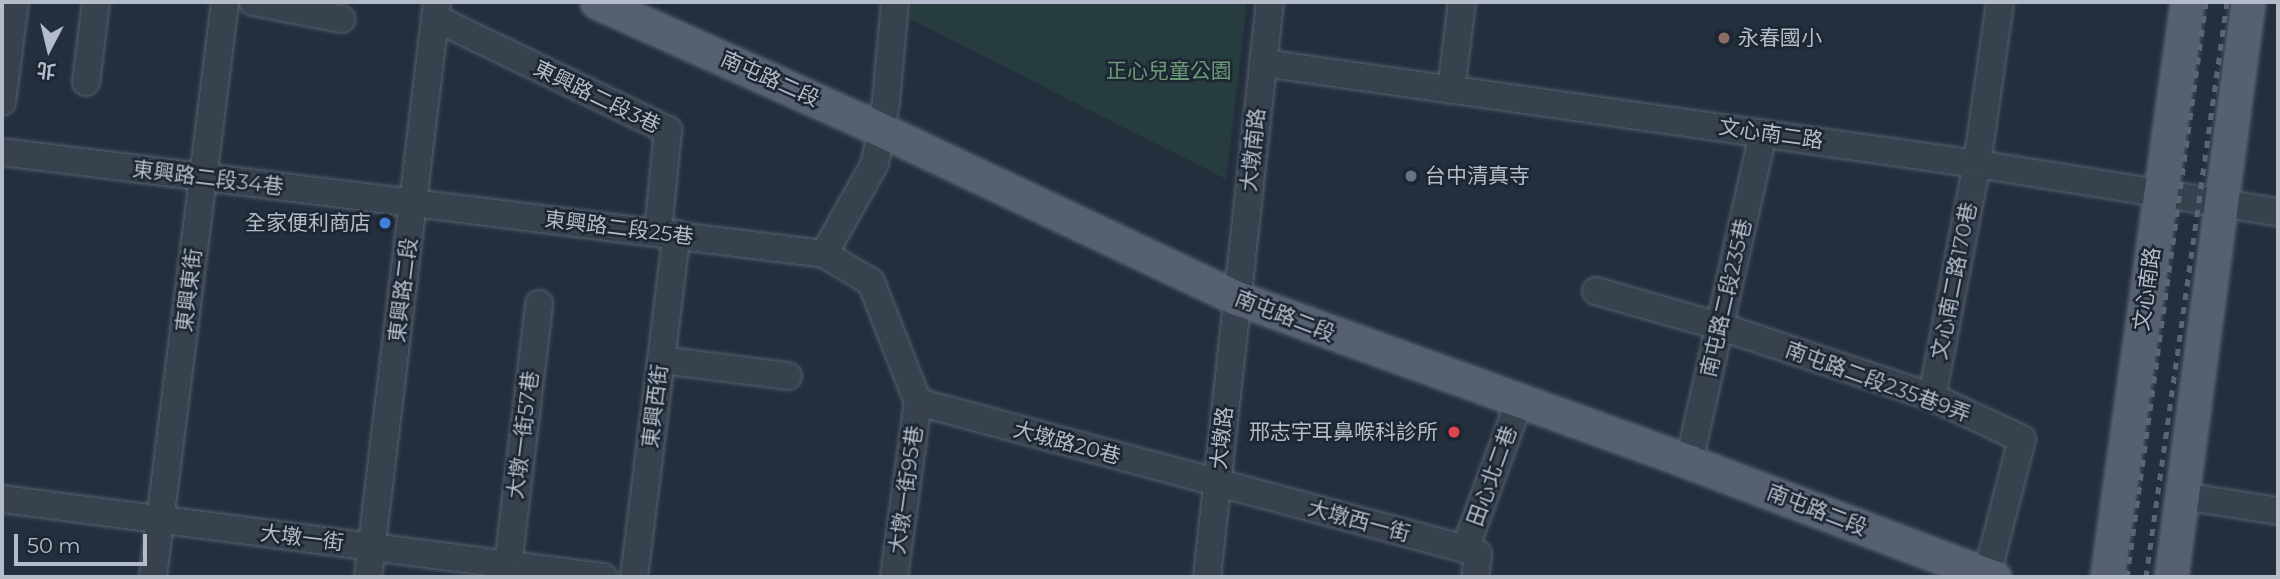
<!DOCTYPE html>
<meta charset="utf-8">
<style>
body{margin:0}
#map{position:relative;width:2280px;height:579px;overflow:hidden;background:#242f3e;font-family:Montserrat,"Noto Sans TC",sans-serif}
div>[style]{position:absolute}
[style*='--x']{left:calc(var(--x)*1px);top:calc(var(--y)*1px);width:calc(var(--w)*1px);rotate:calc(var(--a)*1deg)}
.green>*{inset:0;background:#263c3f}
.roads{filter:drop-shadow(0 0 2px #565f6c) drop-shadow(0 0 2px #565f6c)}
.minor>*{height:26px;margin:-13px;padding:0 13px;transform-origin:13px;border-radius:13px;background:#38414e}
.major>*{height:33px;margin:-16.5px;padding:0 16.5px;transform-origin:16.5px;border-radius:16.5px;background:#56606e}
.rail>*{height:5px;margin-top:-2.5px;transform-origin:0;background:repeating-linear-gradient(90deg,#5a6575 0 7px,transparent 0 14px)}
.dots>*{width:19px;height:19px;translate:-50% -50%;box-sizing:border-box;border:4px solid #1d2633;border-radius:50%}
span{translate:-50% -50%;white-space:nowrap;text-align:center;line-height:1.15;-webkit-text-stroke:5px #1d2633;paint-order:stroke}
.poi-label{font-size:21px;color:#b4bcc9}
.left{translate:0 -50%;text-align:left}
.right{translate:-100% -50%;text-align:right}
.park-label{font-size:21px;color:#6b9a76}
.street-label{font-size:21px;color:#b4bcc9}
.frame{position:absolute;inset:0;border:4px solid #b4bcc9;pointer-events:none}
.north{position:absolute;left:14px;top:14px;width:70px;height:70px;-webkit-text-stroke:5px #1d2633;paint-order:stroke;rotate:187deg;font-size:19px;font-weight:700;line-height:28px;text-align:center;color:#b4bcc9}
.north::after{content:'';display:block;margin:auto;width:24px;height:32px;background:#b4bcc9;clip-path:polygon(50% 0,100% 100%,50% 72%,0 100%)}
.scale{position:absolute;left:14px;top:534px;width:133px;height:32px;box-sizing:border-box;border:4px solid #b4bcc9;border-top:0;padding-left:9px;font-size:21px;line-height:24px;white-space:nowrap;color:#b4bcc9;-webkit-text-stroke:5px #1d2633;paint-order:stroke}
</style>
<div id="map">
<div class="green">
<div style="clip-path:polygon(912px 2px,1247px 2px,1226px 179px,910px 19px)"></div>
</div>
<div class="roads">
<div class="minor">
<div style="--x:253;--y:2;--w:90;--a:10.9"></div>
<div style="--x:435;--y:18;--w:259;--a:25.7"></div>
<div style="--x:668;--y:130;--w:102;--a:95.6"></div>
<div style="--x:1263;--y:63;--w:721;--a:8.05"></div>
<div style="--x:1977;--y:164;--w:305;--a:9.1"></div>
<div style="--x:86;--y:82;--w:81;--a:-82.9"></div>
<div style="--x:1451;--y:90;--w:89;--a:-82.9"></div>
<div style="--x:2;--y:102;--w:101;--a:-82.6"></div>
<div style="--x:2;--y:152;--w:828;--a:7.07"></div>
<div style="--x:1596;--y:291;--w:128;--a:15.9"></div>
<div style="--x:1719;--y:326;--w:225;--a:18.4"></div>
<div style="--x:1932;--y:397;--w:99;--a:25"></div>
<div style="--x:2022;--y:439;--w:139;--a:104.5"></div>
<div style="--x:661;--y:360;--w:128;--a:7.2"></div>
<div style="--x:1932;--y:397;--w:237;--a:-79.1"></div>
<div style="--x:1977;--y:164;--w:164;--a:-81.9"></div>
<div style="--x:918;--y:402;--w:566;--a:15.04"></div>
<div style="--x:1465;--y:549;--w:14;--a:21"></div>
<div style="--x:1478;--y:554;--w:23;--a:97"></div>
<div style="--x:1689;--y:462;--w:337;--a:-77.3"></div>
<div style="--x:2182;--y:496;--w:97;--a:8.9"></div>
<div style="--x:2;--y:499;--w:606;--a:7.39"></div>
<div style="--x:1465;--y:549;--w:157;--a:-69.8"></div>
<div style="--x:508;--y:565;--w:263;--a:-83.2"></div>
<div style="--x:153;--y:577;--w:579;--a:-82.86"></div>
<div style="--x:368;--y:577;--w:579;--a:-83.16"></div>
<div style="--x:634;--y:577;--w:346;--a:-82.9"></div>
<div style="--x:894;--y:577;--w:177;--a:-82.2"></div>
<div style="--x:918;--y:402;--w:129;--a:-111.4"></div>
<div style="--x:871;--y:282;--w:55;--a:-149.2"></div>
<div style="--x:824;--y:254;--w:104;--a:-60.7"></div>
<div style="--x:875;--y:163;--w:63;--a:-79.9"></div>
<div style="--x:886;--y:101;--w:99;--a:-84.8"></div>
<div style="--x:1207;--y:577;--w:578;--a:-83.75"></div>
</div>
<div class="major">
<div style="--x:597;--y:2;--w:288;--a:24.2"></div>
<div style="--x:860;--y:120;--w:417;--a:25.3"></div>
<div style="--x:1237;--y:298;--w:481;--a:19.9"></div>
<div style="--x:1689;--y:462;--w:326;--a:20.7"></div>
<div style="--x:2107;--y:577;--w:581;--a:-82.08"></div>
<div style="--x:2171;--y:577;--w:580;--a:-82.37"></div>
</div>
</div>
<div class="rail">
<div style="--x:2127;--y:577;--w:580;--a:-82.18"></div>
<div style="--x:2146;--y:577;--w:581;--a:-81.98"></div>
</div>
<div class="dots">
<div style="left:1724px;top:38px;background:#8d6e63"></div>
<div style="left:1411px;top:176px;background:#6b7280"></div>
<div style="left:385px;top:223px;background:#3f7fe0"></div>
<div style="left:1454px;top:432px;background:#e0444e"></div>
</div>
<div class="poi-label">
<span class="left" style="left:1738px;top:38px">永春國小</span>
<span class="left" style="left:1425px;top:176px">台中清真寺</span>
<span class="right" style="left:371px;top:223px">全家便利商店</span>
<span class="right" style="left:1438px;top:432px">邢志宇耳鼻喉科診所</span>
</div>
<div class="park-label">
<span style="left:1169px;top:71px">正心兒童公園</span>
</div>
<div class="street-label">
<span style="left:770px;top:79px;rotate:24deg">南屯路二段</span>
<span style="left:597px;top:97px;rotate:26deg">東興路二段3巷</span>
<span style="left:1771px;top:134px;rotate:8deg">文心南二路</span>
<span style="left:1253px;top:150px;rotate:-84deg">大墩南路</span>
<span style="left:208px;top:178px;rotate:7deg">東興路二段34巷</span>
<span style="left:619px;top:228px;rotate:7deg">東興路二段25巷</span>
<span style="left:1954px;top:281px;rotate:-79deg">文心南二路170巷</span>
<span style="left:2147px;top:289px;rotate:-82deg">文心南路</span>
<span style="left:189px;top:290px;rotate:-83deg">東興東街</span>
<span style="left:403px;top:290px;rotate:-83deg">東興路二段</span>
<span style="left:1726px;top:298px;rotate:-77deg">南屯路二段235巷</span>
<span style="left:1285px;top:316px;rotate:21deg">南屯路二段</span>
<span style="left:1878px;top:382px;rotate:20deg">南屯路二段235巷9弄</span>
<span style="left:655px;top:406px;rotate:-83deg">東興西街</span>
<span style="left:523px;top:435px;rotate:-83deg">大墩一街57巷</span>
<span style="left:1222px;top:438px;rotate:-84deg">大墩路</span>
<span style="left:1067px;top:443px;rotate:15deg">大墩路20巷</span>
<span style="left:1492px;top:476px;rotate:-70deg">田心北二巷</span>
<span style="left:906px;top:490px;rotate:-82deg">大墩一街95巷</span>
<span style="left:1817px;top:510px;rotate:21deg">南屯路二段</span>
<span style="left:1359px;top:521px;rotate:15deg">大墩西一街</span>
<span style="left:302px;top:538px;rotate:7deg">大墩一街</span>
</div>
<div class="frame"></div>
<div class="north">北</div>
<div class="scale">50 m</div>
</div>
